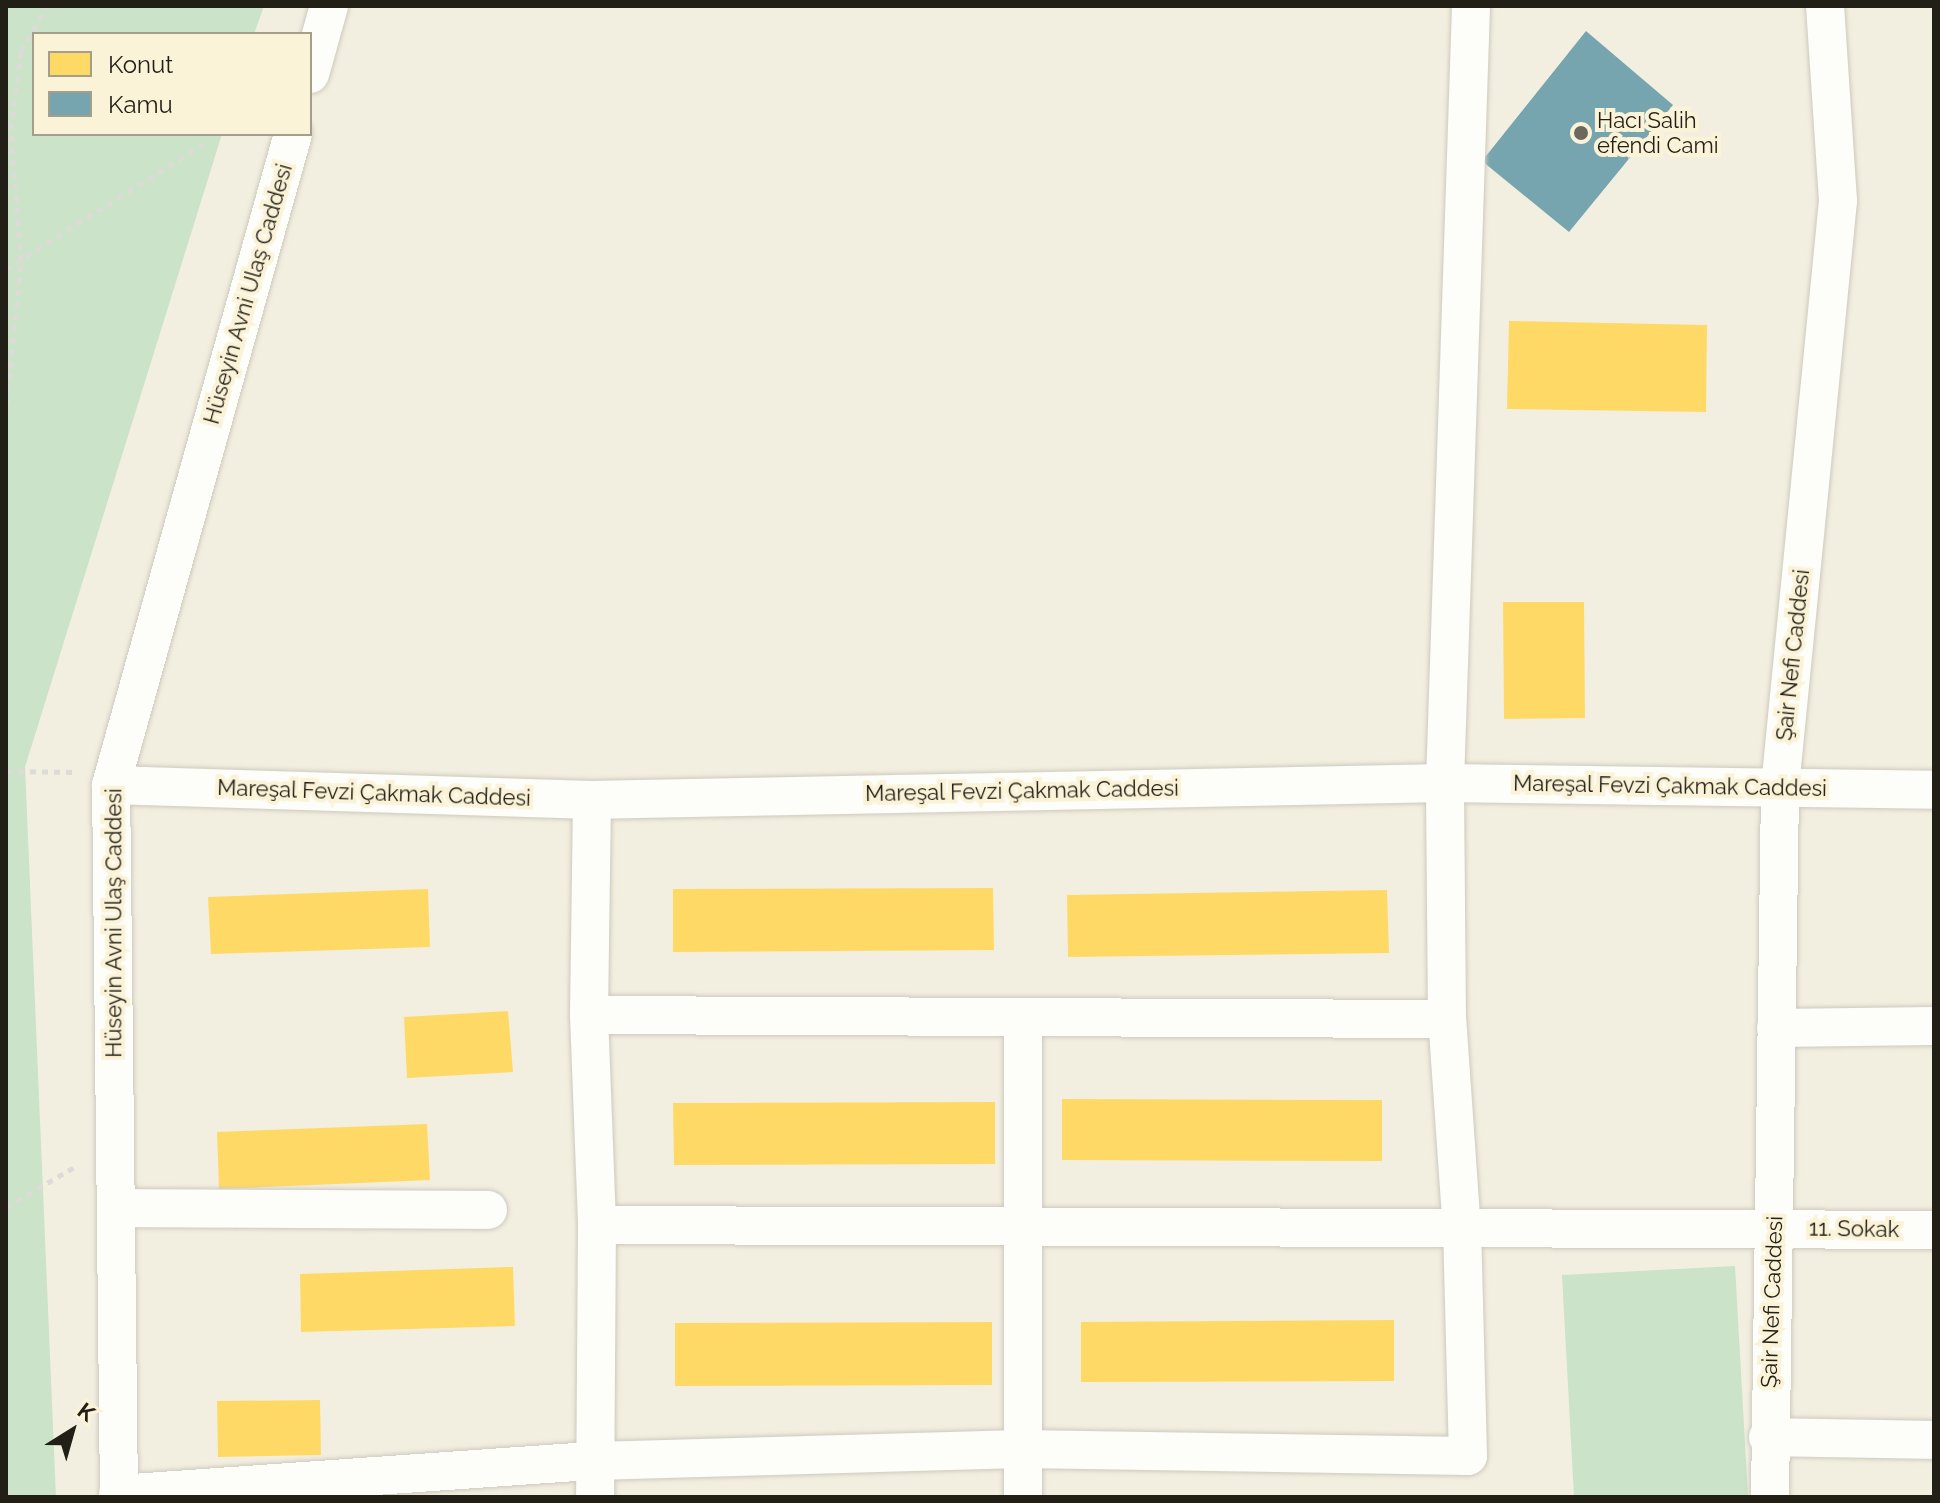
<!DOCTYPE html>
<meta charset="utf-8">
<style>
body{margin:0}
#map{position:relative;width:1940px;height:1503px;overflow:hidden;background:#f3efe0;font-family:Raleway,sans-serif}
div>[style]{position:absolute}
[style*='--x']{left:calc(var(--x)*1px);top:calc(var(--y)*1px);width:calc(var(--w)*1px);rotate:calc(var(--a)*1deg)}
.green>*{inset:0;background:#cae3c9}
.homes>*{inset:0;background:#ffd966}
.public>*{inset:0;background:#76a5af}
.path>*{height:5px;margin-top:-2.5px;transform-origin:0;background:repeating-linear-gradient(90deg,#dcdbd6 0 6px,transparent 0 12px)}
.roads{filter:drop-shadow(0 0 2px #cdcabe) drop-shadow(0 0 2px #cdcabe)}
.minor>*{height:38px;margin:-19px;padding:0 19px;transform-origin:19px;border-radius:19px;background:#fdfdfa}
.dots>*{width:22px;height:22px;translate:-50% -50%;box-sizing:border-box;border:4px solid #fbf3d8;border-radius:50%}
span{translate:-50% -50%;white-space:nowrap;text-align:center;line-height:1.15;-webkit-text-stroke:8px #fbf3d8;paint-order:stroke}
.poi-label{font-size:22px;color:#221f16}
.left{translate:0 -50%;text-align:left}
.street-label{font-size:22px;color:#221f16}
.frame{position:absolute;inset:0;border:8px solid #221f16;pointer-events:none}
.legend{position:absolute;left:32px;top:32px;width:280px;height:104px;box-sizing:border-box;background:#fbf3d8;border:2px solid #a49e8a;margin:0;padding:10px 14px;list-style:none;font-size:24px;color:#221f16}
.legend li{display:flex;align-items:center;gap:16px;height:40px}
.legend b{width:40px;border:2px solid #a49e8a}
.north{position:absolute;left:32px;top:1391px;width:80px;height:80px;-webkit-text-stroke:6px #fbf3d8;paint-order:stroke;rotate:37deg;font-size:22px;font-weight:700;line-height:32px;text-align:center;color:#221f16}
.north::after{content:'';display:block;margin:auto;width:28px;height:36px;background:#221f16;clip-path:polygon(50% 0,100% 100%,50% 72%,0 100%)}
</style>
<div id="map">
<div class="green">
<div style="clip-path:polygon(6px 6px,264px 6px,254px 34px,34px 34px,34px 134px,222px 134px,25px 767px,56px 1497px,6px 1497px)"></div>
<div style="clip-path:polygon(1735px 1266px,1748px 1497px,1574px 1497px,1562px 1275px)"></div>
</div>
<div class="homes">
<div style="clip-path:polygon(1509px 321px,1707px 325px,1706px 412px,1507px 409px)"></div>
<div style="clip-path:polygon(1503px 602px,1584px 602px,1585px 718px,1504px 719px)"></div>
<div style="clip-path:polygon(993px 888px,994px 950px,673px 952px,673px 889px)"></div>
<div style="clip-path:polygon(428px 889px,430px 947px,211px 954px,208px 897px)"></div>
<div style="clip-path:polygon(1387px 890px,1389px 953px,1068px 957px,1067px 895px)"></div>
<div style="clip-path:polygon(508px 1011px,513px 1072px,407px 1078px,404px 1017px)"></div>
<div style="clip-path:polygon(1062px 1099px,1382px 1100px,1382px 1161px,1062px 1160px)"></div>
<div style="clip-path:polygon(995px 1102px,995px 1164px,674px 1165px,673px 1103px)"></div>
<div style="clip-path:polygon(427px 1124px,430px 1180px,219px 1189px,217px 1132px)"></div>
<div style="clip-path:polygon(513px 1267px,515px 1326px,301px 1332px,300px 1274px)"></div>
<div style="clip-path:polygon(1394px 1320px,1394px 1381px,1081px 1382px,1081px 1322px)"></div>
<div style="clip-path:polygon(992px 1322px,992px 1385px,675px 1386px,675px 1323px)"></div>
<div style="clip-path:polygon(320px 1400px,321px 1455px,218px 1457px,217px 1401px)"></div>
</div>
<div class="public">
<div style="clip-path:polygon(1586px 31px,1673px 105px,1569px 232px,1482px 161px)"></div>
</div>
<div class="path">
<div style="--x:6;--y:269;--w:236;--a:-32.3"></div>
<div style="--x:6;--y:415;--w:155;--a:-84.4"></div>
<div style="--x:21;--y:261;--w:132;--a:-94.3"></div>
<div style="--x:11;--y:129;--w:79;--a:-82.7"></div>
<div style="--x:21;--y:51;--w:52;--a:-60"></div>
<div style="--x:6;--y:771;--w:70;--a:0.8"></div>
<div style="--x:6;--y:1207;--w:83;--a:-30.3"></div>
</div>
<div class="roads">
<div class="minor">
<div style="--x:310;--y:74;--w:71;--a:-74.4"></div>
<div style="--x:111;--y:785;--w:481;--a:1.8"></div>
<div style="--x:592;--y:800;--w:853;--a:-1.14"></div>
<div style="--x:1445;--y:783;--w:489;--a:0.8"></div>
<div style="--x:592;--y:800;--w:215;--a:90.8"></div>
<div style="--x:589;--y:1015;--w:210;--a:87.8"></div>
<div style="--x:597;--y:1225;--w:272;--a:90.4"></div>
<div style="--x:589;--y:1015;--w:858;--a:0.27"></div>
<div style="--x:1023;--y:1019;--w:478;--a:90"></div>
<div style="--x:1776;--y:1028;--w:158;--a:-0.7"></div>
<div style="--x:116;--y:1208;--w:372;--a:0.3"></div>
<div style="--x:597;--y:1225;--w:1337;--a:0.21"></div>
<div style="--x:1768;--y:1437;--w:166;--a:1"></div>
<div style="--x:118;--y:1494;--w:477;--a:-4"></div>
<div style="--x:594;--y:1461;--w:427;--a:-1.6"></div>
<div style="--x:1021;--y:1449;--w:447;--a:0.9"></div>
<div style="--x:1468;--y:1456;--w:225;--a:-91.5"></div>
<div style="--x:1462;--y:1231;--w:213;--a:-94"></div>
<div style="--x:1447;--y:1019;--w:236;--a:-90.5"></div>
<div style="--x:1445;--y:783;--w:777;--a:-88.08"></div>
<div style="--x:119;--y:1497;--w:712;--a:-90.64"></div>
<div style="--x:111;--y:785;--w:676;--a:-74.38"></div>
<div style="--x:1770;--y:1497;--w:710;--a:-89.19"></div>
<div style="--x:1780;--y:787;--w:589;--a:-84.35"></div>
<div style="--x:1838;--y:201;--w:195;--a:-93.8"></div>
</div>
</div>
<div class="dots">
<div style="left:1581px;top:133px;background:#6b685d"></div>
</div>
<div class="poi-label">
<span class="left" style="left:1597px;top:133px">Hacı Salih<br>efendi Cami</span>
</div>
<div class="street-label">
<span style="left:248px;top:294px;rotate:-74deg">Hüseyin Avni Ulaş Caddesi</span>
<span style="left:1793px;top:655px;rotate:-84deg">Şair Nefi Caddesi</span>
<span style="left:1670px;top:786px;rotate:1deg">Mareşal Fevzi Çakmak Caddesi</span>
<span style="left:1022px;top:791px;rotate:-1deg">Mareşal Fevzi Çakmak Caddesi</span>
<span style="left:374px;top:793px;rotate:2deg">Mareşal Fevzi Çakmak Caddesi</span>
<span style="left:114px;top:923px;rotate:-90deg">Hüseyin Avni Ulaş Caddesi</span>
<span style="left:1854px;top:1229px;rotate:1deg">11. Sokak</span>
<span style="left:1772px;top:1302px;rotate:-88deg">Şair Nefi Caddesi</span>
</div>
<div class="frame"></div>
<ul class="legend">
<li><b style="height:22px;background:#ffd966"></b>Konut</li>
<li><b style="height:22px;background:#76a5af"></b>Kamu</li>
</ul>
<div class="north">K</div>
</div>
